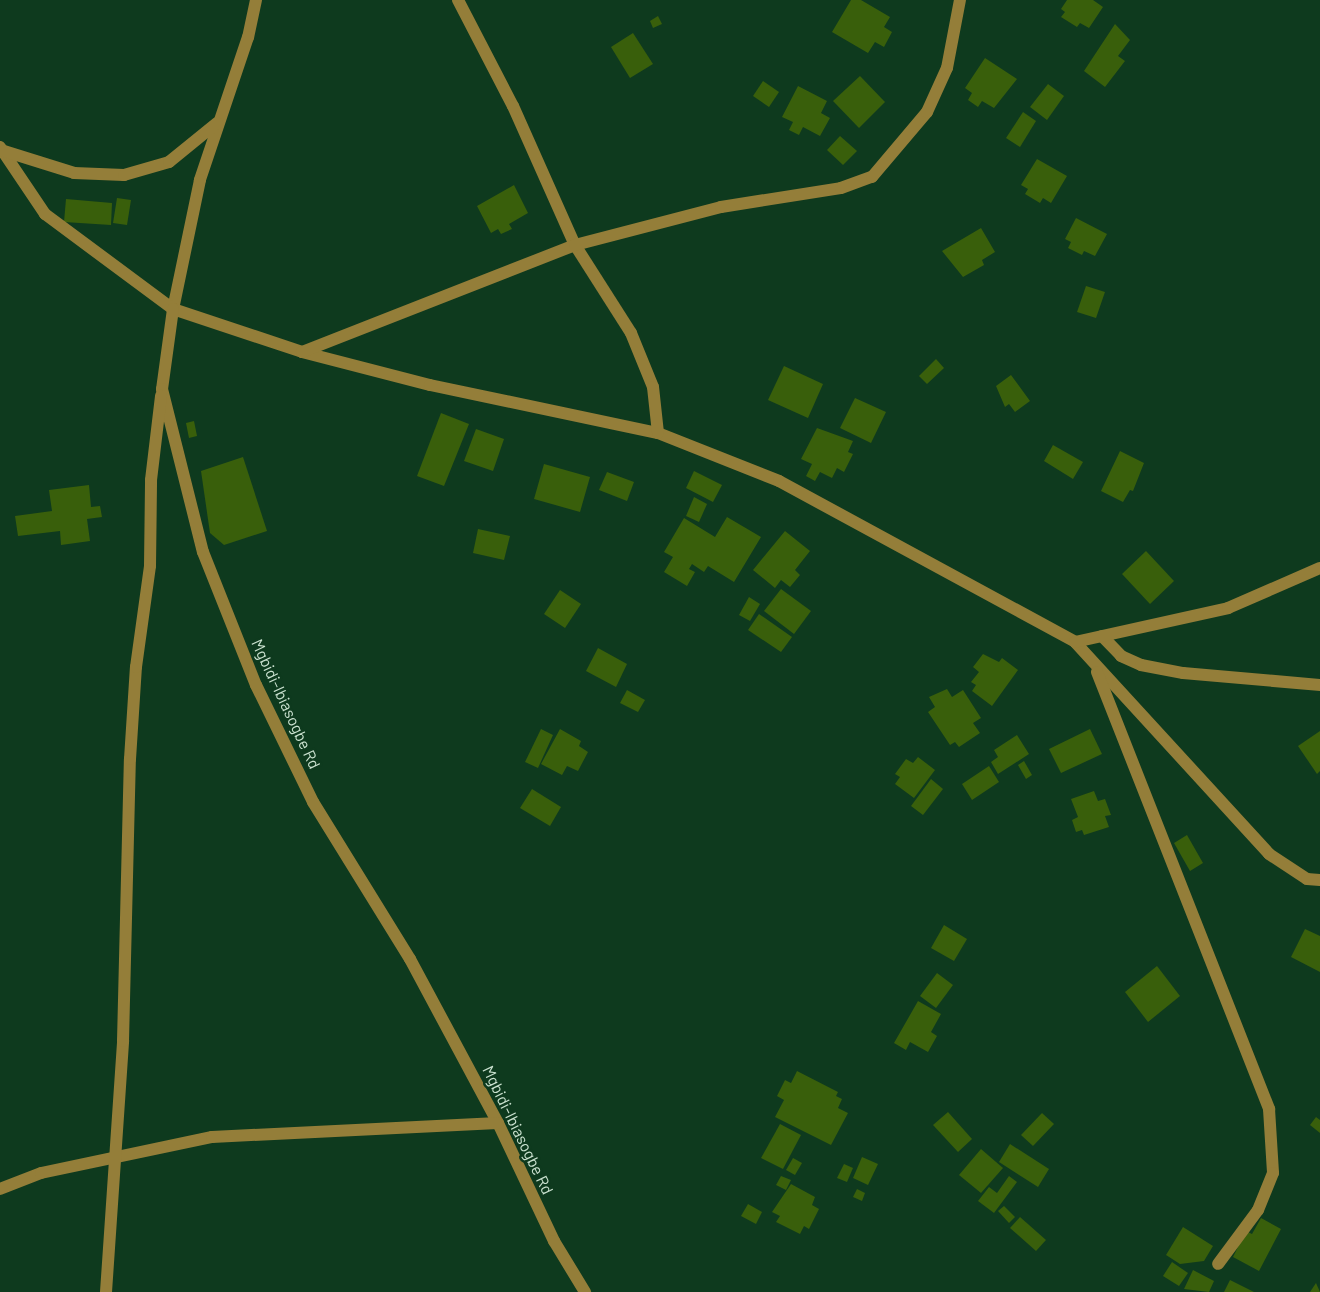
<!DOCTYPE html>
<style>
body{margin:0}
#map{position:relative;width:1320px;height:1292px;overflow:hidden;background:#0e3a1e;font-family:Barlow,sans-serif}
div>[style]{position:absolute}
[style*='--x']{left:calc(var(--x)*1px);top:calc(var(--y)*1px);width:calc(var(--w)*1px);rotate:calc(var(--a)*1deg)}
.building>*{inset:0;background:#395f0b}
.minor>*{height:12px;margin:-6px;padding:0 6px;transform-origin:6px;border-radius:6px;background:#947e39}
span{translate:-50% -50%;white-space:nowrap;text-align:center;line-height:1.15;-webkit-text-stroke:5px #0e3a1e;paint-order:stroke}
.street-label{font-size:16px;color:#cce3d1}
</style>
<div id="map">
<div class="building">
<div style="clip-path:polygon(851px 0,861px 0,890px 17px,884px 27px,892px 32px,884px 47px,875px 42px,868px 53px,832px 32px)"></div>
<div style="clip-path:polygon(1067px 0,1093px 0,1103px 7px,1089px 28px,1080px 23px,1077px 27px,1061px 17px,1065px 12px,1061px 9px)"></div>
<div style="clip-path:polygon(658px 16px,662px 24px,653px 28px,650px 21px)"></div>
<div style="clip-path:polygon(1115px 24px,1130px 40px,1118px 56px,1125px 61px,1105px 87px,1084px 71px)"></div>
<div style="clip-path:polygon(633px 33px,653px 64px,630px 78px,611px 47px)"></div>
<div style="clip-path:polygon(985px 58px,1017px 79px,994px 108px,982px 101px,978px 107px,968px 100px,972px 93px,965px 88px)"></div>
<div style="clip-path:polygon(860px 76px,885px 102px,859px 128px,833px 101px)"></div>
<div style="clip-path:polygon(763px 81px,779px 92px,769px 107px,753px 96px)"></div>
<div style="clip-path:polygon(1048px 84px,1064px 96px,1047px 120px,1030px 107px)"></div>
<div style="clip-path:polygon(798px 86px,827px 101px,821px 113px,830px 118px,820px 136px,803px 127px,799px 135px,789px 130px,793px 122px,782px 117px)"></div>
<div style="clip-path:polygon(1023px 112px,1036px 121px,1020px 147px,1006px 138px)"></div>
<div style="clip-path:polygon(840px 136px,857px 151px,843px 165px,827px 150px)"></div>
<div style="clip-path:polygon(1037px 159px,1067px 176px,1051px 203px,1043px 198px,1040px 203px,1025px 194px,1028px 189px,1021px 185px)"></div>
<div style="clip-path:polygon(514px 185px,528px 213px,509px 224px,512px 229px,501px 234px,498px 229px,491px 233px,477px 206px)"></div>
<div style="clip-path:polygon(117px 198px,131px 200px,127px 225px,113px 223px)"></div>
<div style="clip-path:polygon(66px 199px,112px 203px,111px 225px,64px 222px)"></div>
<div style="clip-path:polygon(1076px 218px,1107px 234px,1095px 256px,1084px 251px,1082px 255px,1068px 248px,1071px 242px,1065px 239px)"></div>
<div style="clip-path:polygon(981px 228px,995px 252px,982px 260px,984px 265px,963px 277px,942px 251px)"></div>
<div style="clip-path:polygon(1086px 286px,1105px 292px,1096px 318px,1077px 312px)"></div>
<div style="clip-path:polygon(936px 359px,944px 368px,927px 384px,919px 376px)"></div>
<div style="clip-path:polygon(784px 366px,823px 384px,808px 418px,768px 400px)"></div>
<div style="clip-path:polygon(1011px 375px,1030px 401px,1015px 412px,1009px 404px,1005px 407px,996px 386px)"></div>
<div style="clip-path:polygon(855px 398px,886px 412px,871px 443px,840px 428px)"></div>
<div style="clip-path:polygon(441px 413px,469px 424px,444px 486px,417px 476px)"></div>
<div style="clip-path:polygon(194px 421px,197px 436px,189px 438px,186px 423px)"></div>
<div style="clip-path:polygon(817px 428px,853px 441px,848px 452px,853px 454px,844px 472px,837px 468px,832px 478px,820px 472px,815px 481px,806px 476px,812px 464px,801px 459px)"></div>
<div style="clip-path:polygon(476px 429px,504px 439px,493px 471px,464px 461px)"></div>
<div style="clip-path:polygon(1053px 445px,1083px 462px,1073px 479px,1044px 461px)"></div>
<div style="clip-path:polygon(1120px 451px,1144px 463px,1133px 491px,1130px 490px,1123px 502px,1101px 491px)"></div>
<div style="clip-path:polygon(243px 457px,267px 531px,224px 545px,210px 533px,201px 471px)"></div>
<div style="clip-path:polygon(544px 464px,590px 477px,580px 512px,534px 499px)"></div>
<div style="clip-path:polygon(694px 471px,722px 485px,713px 502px,686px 488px)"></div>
<div style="clip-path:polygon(607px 472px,634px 482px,627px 501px,599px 490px)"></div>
<div style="clip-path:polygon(89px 485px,91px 507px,100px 506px,102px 517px,87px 519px,90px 541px,61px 545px,60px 531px,18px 536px,15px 516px,52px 511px,49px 490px)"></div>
<div style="clip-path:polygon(694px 497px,707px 504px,699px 522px,686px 516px)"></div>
<div style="clip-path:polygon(727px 517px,761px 537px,734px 582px,708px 566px,704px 572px,692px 564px,689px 569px,695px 572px,687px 586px,664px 572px,673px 557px,664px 552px,684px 518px,715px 537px)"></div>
<div style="clip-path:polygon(478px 529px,510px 536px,504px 560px,473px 553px)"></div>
<div style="clip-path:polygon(785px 531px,810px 551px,795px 570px,800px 575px,790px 587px,781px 580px,775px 588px,753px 570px)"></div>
<div style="clip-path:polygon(1146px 551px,1174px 581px,1150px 604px,1122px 574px)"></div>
<div style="clip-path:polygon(781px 589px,811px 611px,794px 634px,764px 611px)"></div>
<div style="clip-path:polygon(560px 590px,581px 604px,565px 628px,544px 614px)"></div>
<div style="clip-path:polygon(749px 597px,760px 604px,750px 621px,739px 615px)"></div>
<div style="clip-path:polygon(759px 614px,792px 637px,781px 652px,748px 630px)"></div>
<div style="clip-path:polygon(598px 648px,627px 664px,616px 687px,586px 671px)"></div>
<div style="clip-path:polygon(983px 654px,999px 662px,1002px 658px,1018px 670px,992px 706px,972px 691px,976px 685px,971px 682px,979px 672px,973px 667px)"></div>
<div style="clip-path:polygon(947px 689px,952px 697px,963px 690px,981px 718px,973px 723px,980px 733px,959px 747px,955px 742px,950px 745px,928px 712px,935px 707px,929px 697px)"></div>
<div style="clip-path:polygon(627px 690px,645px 700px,638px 712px,620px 703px)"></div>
<div style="clip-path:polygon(541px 729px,553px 735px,538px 768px,525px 762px)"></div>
<div style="clip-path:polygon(560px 729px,581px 741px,579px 746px,588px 752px,578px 771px,567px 766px,562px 775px,541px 764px)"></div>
<div style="clip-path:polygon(1090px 729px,1102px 754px,1061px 773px,1049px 749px)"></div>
<div style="clip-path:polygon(1320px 731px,1320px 771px,1317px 774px,1298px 746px)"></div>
<div style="clip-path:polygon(1017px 735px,1029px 754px,998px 774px,991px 762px,998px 757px,994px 750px)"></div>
<div style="clip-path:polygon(918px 757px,935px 770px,914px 798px,895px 784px,900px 777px,895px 774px,906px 759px,913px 763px)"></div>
<div style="clip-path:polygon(1024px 761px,1032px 775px,1026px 779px,1018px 765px)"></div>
<div style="clip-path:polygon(989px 766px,999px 782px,972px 800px,962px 784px)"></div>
<div style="clip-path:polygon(931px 779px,943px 789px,923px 815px,911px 806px)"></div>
<div style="clip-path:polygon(532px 789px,561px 807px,550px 826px,520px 808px)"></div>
<div style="clip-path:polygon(1094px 791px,1098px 801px,1105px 799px,1111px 815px,1105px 816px,1109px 827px,1084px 835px,1082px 830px,1076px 832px,1072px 820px,1078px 817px,1071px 799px)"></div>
<div style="clip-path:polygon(1187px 835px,1203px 863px,1190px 871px,1174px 843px)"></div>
<div style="clip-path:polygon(944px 925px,967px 939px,954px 961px,931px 948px)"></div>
<div style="clip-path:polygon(1305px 929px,1320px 936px,1320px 972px,1291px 957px)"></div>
<div style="clip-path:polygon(1157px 966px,1180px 996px,1148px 1022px,1125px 992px)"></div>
<div style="clip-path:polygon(937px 973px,953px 985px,936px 1008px,920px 996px)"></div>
<div style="clip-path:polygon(918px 1001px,941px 1014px,931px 1032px,937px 1036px,928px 1052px,910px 1042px,906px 1050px,894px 1043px)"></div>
<div style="clip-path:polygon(797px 1071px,838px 1092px,836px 1096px,842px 1099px,838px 1108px,848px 1113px,831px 1145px,775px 1117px,784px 1100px,777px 1096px,785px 1080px,791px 1083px)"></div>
<div style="clip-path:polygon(948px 1112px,972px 1139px,958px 1152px,933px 1125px)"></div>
<div style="clip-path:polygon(1042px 1113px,1054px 1124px,1033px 1146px,1021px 1135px)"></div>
<div style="clip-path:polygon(1316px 1117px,1320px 1120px,1320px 1133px,1310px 1125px)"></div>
<div style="clip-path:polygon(780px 1124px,801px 1135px,783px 1169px,761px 1158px)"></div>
<div style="clip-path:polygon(1010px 1144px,1049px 1169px,1038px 1187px,999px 1162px)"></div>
<div style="clip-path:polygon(981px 1149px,1003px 1168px,981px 1193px,959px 1175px)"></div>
<div style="clip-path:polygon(862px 1157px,878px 1164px,868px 1185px,853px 1178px)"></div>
<div style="clip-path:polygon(793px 1158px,802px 1163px,795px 1175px,786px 1170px)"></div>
<div style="clip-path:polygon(844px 1164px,853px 1168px,847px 1182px,837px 1178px)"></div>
<div style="clip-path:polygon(781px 1176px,791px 1180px,786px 1190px,776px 1185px)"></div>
<div style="clip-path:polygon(1009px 1176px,1017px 1182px,994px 1213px,978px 1201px,989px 1187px,997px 1193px)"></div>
<div style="clip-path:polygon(791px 1184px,815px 1197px,812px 1205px,819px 1209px,809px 1229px,804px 1226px,800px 1234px,776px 1222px,780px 1216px,772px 1212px)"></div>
<div style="clip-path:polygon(857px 1189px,865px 1193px,862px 1201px,853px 1197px)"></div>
<div style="clip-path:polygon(748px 1204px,762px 1212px,756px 1224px,741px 1216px)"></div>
<div style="clip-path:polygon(1004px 1206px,1015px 1217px,1009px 1223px,998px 1211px)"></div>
<div style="clip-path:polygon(1020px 1217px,1046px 1240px,1036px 1251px,1010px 1228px)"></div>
<div style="clip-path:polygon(1261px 1218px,1281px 1229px,1259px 1271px,1233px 1257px,1246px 1231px,1252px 1234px)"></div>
<div style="clip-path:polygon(1183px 1227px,1213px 1246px,1204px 1261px,1180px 1264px,1166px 1255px)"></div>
<div style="clip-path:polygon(1172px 1262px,1188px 1273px,1179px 1286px,1163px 1276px)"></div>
<div style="clip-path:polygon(1193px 1270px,1214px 1281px,1209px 1292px,1184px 1289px)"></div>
<div style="clip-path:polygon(1230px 1280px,1254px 1292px,1224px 1292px)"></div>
<div style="clip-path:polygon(1316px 1283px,1320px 1292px,1310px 1292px)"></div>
</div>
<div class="minor">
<div style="--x:256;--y:0;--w:38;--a:102"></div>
<div style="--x:248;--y:37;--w:151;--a:108.6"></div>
<div style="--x:200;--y:180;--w:132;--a:101.8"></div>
<div style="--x:173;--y:309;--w:136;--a:18.4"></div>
<div style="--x:302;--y:352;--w:132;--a:14.5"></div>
<div style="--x:430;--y:385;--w:233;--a:11.9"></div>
<div style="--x:658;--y:433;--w:130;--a:21.6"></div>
<div style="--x:779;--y:481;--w:337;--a:28.5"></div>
<div style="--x:1075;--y:642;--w:287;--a:47.5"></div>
<div style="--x:1269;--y:854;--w:45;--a:33.3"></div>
<div style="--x:1307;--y:879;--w:13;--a:4"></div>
<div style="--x:458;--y:0;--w:119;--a:62.6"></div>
<div style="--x:513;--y:106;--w:152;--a:66"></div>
<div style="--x:575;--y:245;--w:104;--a:57.5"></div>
<div style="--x:631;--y:333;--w:58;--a:67.8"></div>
<div style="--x:653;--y:387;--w:46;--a:83.8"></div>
<div style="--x:0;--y:147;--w:81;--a:56.1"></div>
<div style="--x:45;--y:214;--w:159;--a:36.6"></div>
<div style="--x:173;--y:309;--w:81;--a:97.8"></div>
<div style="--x:162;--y:389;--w:168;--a:75.9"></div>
<div style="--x:203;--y:552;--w:143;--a:68.3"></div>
<div style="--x:256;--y:685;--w:130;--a:64"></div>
<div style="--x:313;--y:802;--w:185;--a:58.3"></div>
<div style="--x:410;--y:959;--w:186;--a:61.8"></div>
<div style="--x:498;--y:1123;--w:131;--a:64.6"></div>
<div style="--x:554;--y:1241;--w:60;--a:58.7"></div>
<div style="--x:4;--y:151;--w:73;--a:17.4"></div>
<div style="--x:74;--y:173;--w:50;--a:2.3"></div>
<div style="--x:124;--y:175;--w:47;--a:-16.1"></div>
<div style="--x:169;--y:162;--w:62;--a:-39.1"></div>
<div style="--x:302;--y:352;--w:293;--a:-21.4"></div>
<div style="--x:575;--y:245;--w:151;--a:-14.6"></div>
<div style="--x:721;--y:207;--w:121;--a:-9"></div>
<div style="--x:841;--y:188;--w:33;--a:-20"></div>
<div style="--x:872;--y:177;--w:85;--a:-49.8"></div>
<div style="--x:927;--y:112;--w:48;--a:-65.6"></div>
<div style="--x:947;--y:68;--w:69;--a:-79.2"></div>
<div style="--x:1102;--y:636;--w:28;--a:46"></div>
<div style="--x:1121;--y:656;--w:22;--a:24"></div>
<div style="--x:1141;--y:665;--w:43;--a:10.8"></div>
<div style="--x:1183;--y:673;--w:138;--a:5"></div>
<div style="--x:1075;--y:642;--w:157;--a:-12.5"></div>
<div style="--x:1228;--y:608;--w:100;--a:-23.5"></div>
<div style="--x:1097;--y:672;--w:470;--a:68.5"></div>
<div style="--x:1269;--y:1109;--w:64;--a:86.4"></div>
<div style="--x:1273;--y:1173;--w:40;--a:112"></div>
<div style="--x:1258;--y:1210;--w:67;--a:126.5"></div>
<div style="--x:0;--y:1189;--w:44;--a:-21.3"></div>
<div style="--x:41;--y:1173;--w:175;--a:-11.9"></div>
<div style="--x:212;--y:1137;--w:286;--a:-2.8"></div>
<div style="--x:106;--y:1292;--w:252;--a:-86.1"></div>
<div style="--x:123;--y:1041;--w:282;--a:-88.6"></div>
<div style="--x:130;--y:759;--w:92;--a:-86.3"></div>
<div style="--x:136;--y:667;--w:102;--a:-82.1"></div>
<div style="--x:150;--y:566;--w:86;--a:-89.3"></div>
<div style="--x:151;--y:480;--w:85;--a:-83.2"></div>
</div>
<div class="street-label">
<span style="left:286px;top:704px;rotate:65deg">Mgbidi-Ibiasogbe Rd</span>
<span style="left:518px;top:1130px;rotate:64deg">Mgbidi-Ibiasogbe Rd</span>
</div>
</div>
